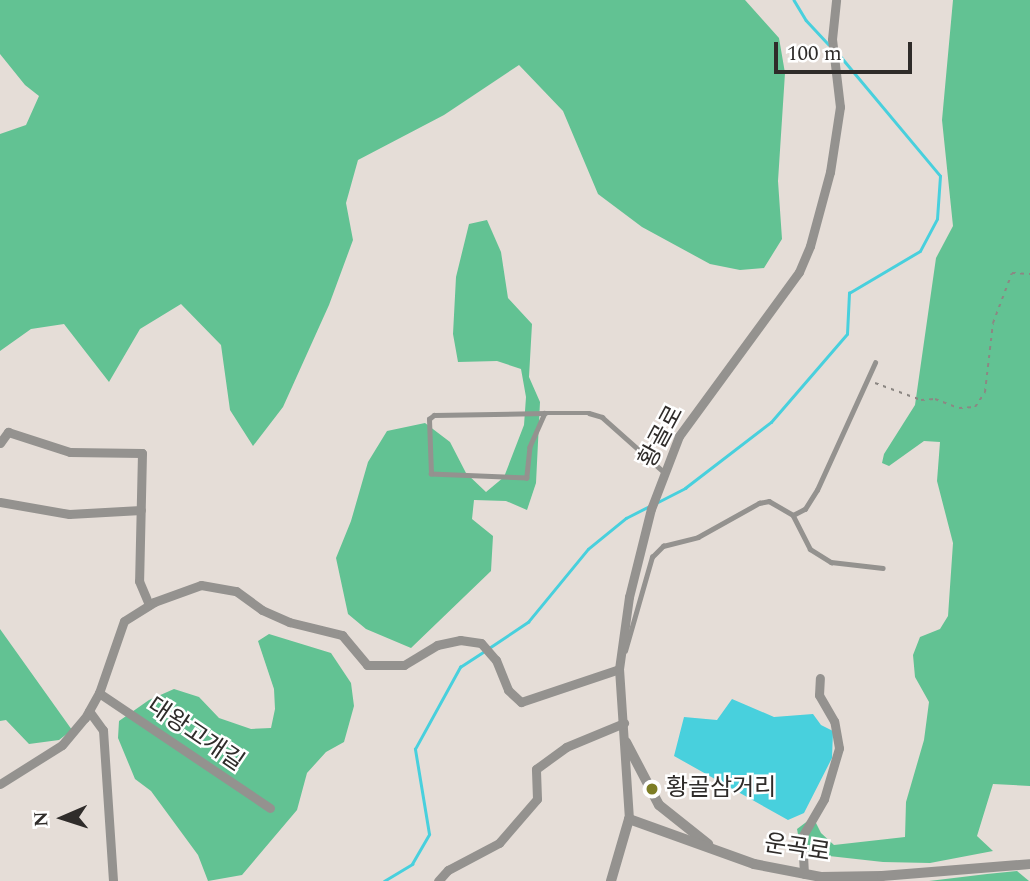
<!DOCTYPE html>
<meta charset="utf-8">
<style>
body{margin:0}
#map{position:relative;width:1030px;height:881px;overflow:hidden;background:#e5ddd7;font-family:Spectral,"Noto Sans KR",serif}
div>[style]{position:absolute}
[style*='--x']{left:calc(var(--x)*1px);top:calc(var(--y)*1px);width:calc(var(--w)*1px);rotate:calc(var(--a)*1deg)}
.forest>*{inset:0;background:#62c293}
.water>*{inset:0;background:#48d0dd}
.stream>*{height:2.5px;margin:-1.25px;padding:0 1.25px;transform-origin:1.25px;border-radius:1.25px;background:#48d0dd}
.path>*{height:2px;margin-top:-1px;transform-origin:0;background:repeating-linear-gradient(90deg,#8c8783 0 3.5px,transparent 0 8.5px)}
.service>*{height:4.5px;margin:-2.25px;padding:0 2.25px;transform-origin:2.25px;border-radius:2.25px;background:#94928f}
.minor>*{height:9px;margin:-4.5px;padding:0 4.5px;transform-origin:4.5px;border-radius:4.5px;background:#94928f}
.tertiary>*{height:10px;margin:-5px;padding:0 5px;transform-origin:5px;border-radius:5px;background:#94928f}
.dots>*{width:19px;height:19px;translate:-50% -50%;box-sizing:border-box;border:4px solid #fff;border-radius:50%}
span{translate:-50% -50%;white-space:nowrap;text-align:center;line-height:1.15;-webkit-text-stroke:5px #fff;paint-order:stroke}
.street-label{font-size:24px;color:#2f2c2a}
.poi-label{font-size:24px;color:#2f2c2a}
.left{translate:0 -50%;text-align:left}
.north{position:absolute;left:28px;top:783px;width:70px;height:70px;-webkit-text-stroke:5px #fff;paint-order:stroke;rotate:267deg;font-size:19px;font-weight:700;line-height:28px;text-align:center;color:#2f2c2a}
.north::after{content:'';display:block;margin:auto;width:24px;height:32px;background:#2f2c2a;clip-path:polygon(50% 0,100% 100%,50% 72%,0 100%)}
.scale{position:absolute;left:774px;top:42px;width:138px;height:32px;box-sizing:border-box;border:4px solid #2f2c2a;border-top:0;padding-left:9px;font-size:21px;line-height:24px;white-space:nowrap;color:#2f2c2a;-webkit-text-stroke:5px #fff;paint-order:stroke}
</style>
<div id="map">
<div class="forest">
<div style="clip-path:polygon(0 0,745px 0,779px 38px,785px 73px,778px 181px,782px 239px,764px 268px,740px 270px,710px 264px,642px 227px,598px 194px,563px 111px,519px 65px,444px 115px,358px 160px,346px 203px,353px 240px,329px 305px,283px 407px,253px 446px,230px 410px,221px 345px,181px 304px,140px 329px,109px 382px,64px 324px,31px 329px,0 351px,0 134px,26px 125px,39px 96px,25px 85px,0 54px)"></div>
<div style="clip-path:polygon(953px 0,1030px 0,1030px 786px,993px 784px,977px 836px,993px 851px,930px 863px,883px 862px,820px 855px,801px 851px,797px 829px,813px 817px,821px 833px,834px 845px,905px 837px,906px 802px,924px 740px,929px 702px,915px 677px,913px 655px,920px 637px,940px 629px,948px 616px,953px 543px,937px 481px,940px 442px,924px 441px,889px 466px,882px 463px,884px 454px,915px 405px,936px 258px,953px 226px,942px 120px)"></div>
<div style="clip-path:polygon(487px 220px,501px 252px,508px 298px,532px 324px,529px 377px,540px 402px,536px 483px,527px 510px,506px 501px,474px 500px,472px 519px,493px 536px,491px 571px,411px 648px,366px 629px,348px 614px,336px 558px,351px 521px,368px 462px,387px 431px,425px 423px,450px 442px,466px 473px,486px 492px,504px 477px,524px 425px,526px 397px,521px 369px,497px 361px,458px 362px,453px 334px,456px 277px,469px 224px)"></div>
<div style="clip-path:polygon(0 629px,72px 730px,59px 740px,29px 744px,6px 720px,0 721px)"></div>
<div style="clip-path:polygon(269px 634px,331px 653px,351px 683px,354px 706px,344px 742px,326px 752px,307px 773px,297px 810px,242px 875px,208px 881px,198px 855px,151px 791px,135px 779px,118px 738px,119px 721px,149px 700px,174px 689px,199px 697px,219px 718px,251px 729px,271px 728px,275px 709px,274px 689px,258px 641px)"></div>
<div style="clip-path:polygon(1017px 871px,1029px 881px,929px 881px,987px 874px)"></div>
</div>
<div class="water">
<div style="clip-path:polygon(732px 699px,774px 717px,813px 714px,821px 725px,833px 731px,832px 758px,804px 813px,788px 820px,674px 756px,684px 717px,717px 720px)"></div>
</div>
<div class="stream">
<div style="--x:794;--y:0;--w:23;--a:59"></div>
<div style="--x:806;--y:20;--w:33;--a:47"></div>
<div style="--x:656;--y:503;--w:33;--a:-27"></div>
<div style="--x:685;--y:488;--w:108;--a:-37.5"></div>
<div style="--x:771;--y:422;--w:116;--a:-49.2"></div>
<div style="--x:847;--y:334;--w:41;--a:-87.2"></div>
<div style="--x:849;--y:293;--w:82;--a:-30.6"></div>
<div style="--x:920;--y:251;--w:36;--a:-62"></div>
<div style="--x:937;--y:219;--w:43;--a:-86"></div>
<div style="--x:940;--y:176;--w:159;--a:-129.9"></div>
<div style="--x:489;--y:648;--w:47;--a:-33.7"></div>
<div style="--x:528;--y:622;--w:94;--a:-50.6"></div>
<div style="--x:588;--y:549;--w:49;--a:-39.2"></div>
<div style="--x:626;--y:518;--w:27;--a:-27"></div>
<div style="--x:384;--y:881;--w:33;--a:-31"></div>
<div style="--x:412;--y:864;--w:34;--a:-60"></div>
<div style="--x:429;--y:834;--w:86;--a:-99.4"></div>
<div style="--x:415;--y:749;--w:94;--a:-61.2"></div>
<div style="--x:460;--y:667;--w:27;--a:-33"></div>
</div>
<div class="path">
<div style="--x:875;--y:383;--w:49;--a:20.3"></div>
<div style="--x:921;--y:400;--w:14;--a:-4"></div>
<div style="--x:935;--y:399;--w:26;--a:21"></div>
<div style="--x:959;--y:408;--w:16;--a:-4"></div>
<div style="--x:975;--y:407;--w:18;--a:-56"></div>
<div style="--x:985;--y:392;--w:69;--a:-83.4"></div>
<div style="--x:993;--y:323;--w:53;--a:-69.2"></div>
<div style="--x:1012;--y:273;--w:18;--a:3"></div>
</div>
<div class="service">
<div style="--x:545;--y:413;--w:37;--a:114"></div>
<div style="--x:530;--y:447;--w:31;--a:96"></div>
<div style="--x:527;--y:478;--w:96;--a:-177.6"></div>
<div style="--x:431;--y:474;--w:55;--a:-92.1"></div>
<div style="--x:429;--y:419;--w:6;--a:-39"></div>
<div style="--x:434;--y:415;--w:111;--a:-1"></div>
<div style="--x:545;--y:413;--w:44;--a:0"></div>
<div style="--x:589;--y:413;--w:14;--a:17"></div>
<div style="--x:602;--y:417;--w:83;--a:41.6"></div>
<div style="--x:793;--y:515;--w:38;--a:63"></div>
<div style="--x:810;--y:549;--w:25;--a:32"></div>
<div style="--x:831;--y:562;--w:52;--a:6.6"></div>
<div style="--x:625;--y:651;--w:98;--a:-74"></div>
<div style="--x:652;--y:557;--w:16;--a:-45"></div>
<div style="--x:663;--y:546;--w:36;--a:-14"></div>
<div style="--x:698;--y:537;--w:70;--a:-29.1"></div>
<div style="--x:759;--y:503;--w:10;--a:-11"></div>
<div style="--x:769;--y:501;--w:28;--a:30"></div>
<div style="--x:793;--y:515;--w:13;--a:-27"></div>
<div style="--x:805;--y:509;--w:22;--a:-58"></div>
<div style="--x:817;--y:490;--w:140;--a:-65.5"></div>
</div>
<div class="minor">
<div style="--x:0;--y:443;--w:14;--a:-54"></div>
<div style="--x:8;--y:432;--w:65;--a:17.9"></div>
<div style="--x:70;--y:452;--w:72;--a:0.8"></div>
<div style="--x:142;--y:453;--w:128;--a:91.3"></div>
<div style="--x:139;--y:581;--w:26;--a:67"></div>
<div style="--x:0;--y:502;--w:70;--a:9.9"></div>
<div style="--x:69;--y:514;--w:72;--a:-3.2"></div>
<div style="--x:99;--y:693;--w:206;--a:33.9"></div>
<div style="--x:89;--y:711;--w:24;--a:54"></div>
<div style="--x:103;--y:730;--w:151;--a:86.2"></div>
<div style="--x:0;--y:784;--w:73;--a:-32.2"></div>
<div style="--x:62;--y:745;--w:35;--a:-50"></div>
<div style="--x:85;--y:718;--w:29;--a:-61"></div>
<div style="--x:99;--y:693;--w:76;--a:-70.9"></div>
<div style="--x:124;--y:621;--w:36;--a:-32"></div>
<div style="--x:154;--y:602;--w:50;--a:-19.9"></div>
<div style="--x:201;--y:585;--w:36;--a:10"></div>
<div style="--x:236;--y:591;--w:32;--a:36"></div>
<div style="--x:262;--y:610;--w:30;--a:24"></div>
<div style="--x:289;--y:622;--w:55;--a:13.8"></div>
<div style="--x:342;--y:635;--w:39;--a:50"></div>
<div style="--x:367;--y:665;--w:37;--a:0"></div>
<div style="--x:404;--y:665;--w:39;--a:-31"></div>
<div style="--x:437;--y:645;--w:24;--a:-12"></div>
<div style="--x:460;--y:640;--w:21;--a:8"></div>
<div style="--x:481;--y:643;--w:23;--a:49"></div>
<div style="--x:496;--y:660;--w:32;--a:68"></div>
<div style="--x:508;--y:690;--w:18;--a:43"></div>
<div style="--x:521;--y:702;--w:103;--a:-18.6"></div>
<div style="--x:629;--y:819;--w:150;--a:-93.8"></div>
<div style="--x:619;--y:669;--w:73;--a:-82.1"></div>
<div style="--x:629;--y:597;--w:91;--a:-76"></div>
<div style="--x:651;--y:509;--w:78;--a:-69"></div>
<div style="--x:679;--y:436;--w:203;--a:-53.8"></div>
<div style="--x:799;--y:272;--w:28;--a:-67"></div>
<div style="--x:810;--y:246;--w:77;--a:-74.9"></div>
<div style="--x:830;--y:172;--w:66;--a:-81.3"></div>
<div style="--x:840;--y:107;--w:68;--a:-96.7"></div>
<div style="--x:832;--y:39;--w:39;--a:-84"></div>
<div style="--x:804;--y:874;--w:37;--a:-93"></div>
<div style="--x:802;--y:837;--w:44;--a:-59.9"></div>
<div style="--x:824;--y:799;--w:53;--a:-73.6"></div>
<div style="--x:839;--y:748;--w:27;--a:-100"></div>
<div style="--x:834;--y:721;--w:30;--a:-120"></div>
<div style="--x:819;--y:695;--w:17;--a:-87"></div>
<div style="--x:438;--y:881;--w:15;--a:-48"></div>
<div style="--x:448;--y:870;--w:58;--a:-27.9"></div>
<div style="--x:499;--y:843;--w:58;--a:-49.2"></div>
<div style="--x:537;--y:799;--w:30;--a:-92"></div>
<div style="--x:536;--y:769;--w:37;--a:-36"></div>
<div style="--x:566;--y:747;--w:63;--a:-22.5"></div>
</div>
<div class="tertiary">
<div style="--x:626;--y:742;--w:71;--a:62.4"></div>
<div style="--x:659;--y:805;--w:63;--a:38.5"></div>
<div style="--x:611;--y:881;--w:65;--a:-73.8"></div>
<div style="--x:629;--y:819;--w:133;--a:19.8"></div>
<div style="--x:754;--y:864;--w:68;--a:11"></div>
<div style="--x:821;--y:877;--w:61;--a:-0.9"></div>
<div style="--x:882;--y:876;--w:148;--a:-4.6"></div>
</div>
<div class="dots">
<div style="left:652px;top:789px;background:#7d7d25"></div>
</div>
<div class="street-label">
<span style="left:662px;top:437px;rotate:-62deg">황골로</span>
<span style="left:195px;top:735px;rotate:34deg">대왕고개길</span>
<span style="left:797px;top:849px;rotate:9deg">운곡로</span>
</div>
<div class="poi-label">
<span class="left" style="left:666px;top:789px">황골삼거리</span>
</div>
<div class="north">N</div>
<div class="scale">100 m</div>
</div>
